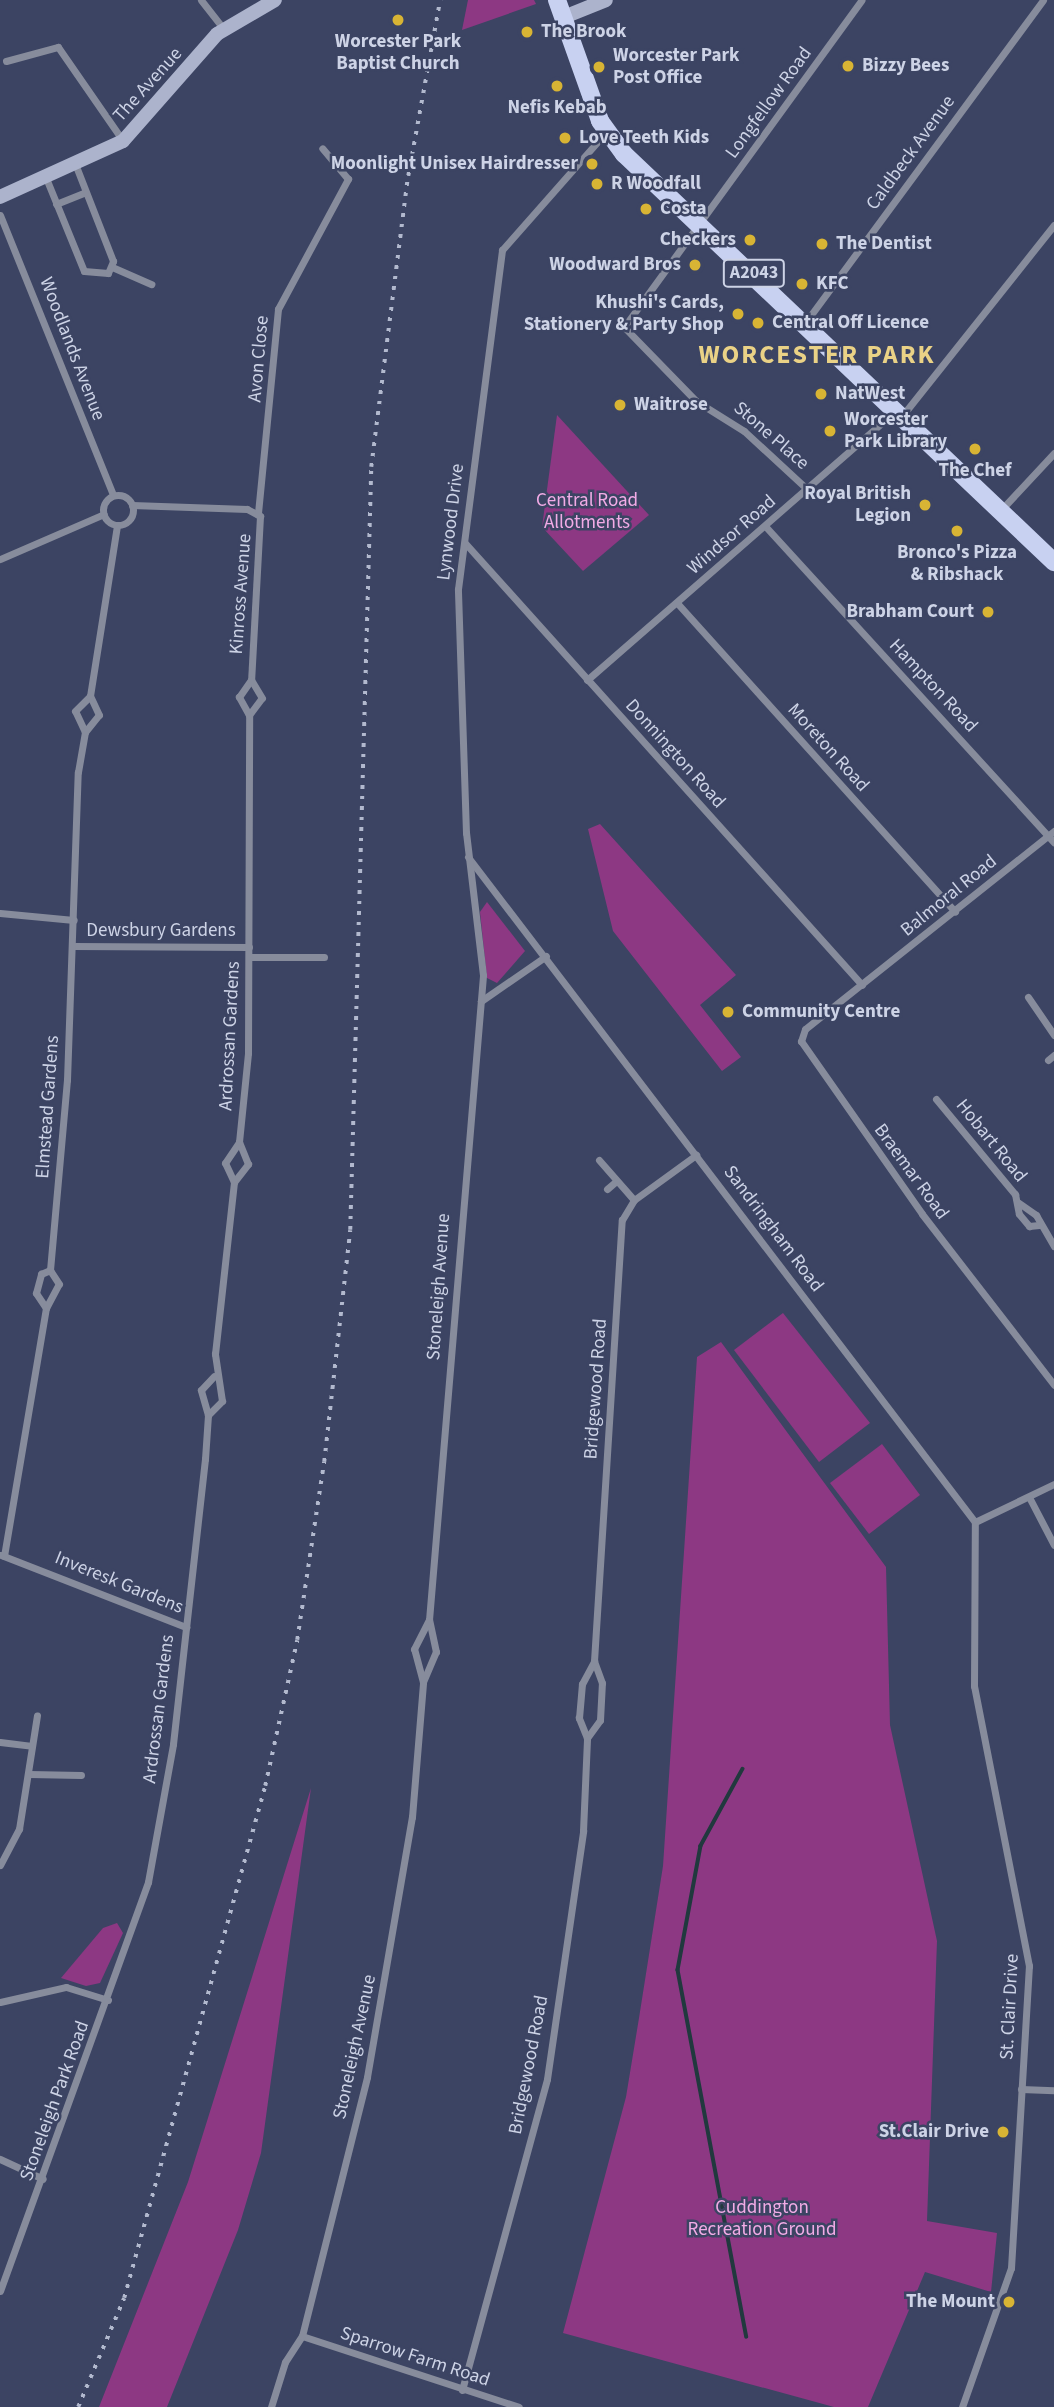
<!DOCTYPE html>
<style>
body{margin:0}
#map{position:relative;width:1054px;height:2407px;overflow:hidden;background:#3c4463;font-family:"Source Sans 3",sans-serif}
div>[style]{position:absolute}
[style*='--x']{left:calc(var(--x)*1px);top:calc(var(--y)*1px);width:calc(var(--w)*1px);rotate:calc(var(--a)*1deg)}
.green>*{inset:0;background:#8d3883}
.stream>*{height:3.5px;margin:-1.75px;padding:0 1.75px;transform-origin:1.75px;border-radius:1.75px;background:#21393e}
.street>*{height:7px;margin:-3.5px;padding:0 3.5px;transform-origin:3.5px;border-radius:3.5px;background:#878c9c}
.street>.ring{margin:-3.5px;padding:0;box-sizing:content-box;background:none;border:7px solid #878c9c;border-radius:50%}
.secondary>*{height:14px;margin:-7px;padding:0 7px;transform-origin:7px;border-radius:7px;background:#acb3cc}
.primary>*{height:18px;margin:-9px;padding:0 9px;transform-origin:9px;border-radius:9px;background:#c8d1f1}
.rail>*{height:3.5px;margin-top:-1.75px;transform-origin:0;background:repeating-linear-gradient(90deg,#b2b9ce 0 3.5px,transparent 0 10.5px)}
.dots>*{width:19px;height:19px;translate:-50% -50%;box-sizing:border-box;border:4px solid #3c4463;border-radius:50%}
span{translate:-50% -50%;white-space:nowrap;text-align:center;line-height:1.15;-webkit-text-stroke:5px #3c4463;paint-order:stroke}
.shield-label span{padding:2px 5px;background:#3c4463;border:2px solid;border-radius:5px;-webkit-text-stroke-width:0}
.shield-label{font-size:18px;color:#cdd3e6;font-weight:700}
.poi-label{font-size:19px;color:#cdd3e6;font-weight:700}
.left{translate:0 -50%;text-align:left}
.right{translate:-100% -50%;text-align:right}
.street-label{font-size:19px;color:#cdd3e6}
.park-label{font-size:19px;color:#f2abe6}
.district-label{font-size:26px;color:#ead286;font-weight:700;letter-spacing:2px}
</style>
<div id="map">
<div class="green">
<div style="clip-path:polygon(468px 0,534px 0,536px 4px,462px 30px)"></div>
<div style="clip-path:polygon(557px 415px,649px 515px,583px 571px,542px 527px)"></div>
<div style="clip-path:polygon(600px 824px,736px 975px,700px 1005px,741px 1057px,722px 1071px,613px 931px,588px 829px)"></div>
<div style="clip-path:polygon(487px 902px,525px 951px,497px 983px,487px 978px,480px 912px)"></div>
<div style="clip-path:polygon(783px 1313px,870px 1423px,819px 1462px,734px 1350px)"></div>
<div style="clip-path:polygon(721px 1342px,886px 1567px,890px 1725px,937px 1941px,927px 2221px,997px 2233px,991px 2292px,925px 2272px,868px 2407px,834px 2407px,563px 2333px,626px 2097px,639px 2018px,663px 1866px,697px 1357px)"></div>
<div style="clip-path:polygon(882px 1444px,920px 1495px,869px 1534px,830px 1483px)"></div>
<div style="clip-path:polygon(311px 1788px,261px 2153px,238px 2230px,167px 2407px,99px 2407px,188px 2182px)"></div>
<div style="clip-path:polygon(117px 1923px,123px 1933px,100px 1983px,86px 1986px,61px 1978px,103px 1928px)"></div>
</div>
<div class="stream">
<div style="--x:743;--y:1769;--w:88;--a:118.6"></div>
<div style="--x:701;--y:1846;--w:126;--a:100.5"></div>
<div style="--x:678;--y:1970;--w:373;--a:79.4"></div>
</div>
<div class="street">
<div style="--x:201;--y:0;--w:37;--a:52"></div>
<div style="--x:6;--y:61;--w:54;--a:-15.1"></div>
<div style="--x:58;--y:47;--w:114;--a:55.3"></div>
<div style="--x:46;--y:178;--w:100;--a:67.8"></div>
<div style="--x:84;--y:271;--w:24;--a:5"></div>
<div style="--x:108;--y:273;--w:13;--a:-67"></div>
<div style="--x:113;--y:261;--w:102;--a:-111.3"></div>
<div style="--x:56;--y:204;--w:31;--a:-22"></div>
<div style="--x:0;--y:215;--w:302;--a:68"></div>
<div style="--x:112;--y:267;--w:43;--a:23.6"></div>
<div style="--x:805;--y:323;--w:401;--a:-53.6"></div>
<div style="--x:902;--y:416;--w:244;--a:-51.5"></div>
<div style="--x:808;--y:490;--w:87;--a:-137.3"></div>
<div style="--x:744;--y:431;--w:57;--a:-148"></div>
<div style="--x:696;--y:401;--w:103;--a:-134.2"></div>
<div style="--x:624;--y:327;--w:404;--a:-54"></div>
<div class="ring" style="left:103px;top:495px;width:23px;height:23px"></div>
<div style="--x:132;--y:505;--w:115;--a:2"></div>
<div style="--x:247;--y:509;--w:15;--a:28"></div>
<div style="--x:260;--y:516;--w:164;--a:93.1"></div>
<div style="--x:1001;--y:510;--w:78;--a:-47.1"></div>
<div style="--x:258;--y:513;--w:205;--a:-84.4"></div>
<div style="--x:278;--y:309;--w:148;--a:-61.7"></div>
<div style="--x:348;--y:179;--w:40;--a:-130"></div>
<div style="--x:766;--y:527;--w:427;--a:47.6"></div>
<div style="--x:465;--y:543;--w:594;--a:48.07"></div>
<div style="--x:0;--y:559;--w:113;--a:-23.4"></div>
<div style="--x:678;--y:604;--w:414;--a:48"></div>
<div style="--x:587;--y:680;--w:409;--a:-41.1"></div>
<div style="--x:249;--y:715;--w:21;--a:-53"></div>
<div style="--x:262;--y:698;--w:21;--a:-121"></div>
<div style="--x:85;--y:732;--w:23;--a:-115"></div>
<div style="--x:75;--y:711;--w:21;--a:-45"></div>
<div style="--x:1054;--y:831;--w:318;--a:141.5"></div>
<div style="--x:805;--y:1029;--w:13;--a:108"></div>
<div style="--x:801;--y:1041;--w:211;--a:55"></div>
<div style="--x:922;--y:1214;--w:216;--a:52.3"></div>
<div style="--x:468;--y:857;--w:836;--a:52.68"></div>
<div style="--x:0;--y:913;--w:74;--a:5.4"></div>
<div style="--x:73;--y:946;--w:176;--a:0.3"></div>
<div style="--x:250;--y:957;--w:74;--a:0"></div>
<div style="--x:1028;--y:997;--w:46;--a:55.6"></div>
<div style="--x:481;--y:1001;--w:79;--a:-34.7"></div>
<div style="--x:1048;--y:1060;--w:8;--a:-40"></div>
<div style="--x:936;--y:1099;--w:124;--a:50.3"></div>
<div style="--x:1015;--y:1194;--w:20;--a:79"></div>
<div style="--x:1019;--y:1214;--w:16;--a:50"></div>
<div style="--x:1029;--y:1226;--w:10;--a:-6"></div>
<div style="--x:599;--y:1160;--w:53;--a:48.8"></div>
<div style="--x:234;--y:1182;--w:23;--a:-52"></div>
<div style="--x:248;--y:1164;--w:24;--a:-112"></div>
<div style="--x:607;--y:1189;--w:11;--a:-41"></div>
<div style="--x:1019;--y:1203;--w:21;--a:35"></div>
<div style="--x:1036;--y:1215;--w:36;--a:60"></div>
<div style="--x:46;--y:1308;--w:18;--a:-124"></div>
<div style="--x:36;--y:1293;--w:20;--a:-75"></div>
<div style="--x:41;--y:1274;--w:10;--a:-24"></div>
<div style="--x:208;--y:1415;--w:20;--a:-45"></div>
<div style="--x:222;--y:1401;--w:48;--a:-98.5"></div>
<div style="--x:215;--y:1354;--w:173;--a:-83.7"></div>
<div style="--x:234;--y:1182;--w:21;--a:-115"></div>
<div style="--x:225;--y:1163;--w:25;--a:-56"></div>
<div style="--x:239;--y:1142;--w:89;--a:-84.2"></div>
<div style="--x:248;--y:1053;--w:338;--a:-89.8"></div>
<div style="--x:249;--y:715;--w:21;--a:-119"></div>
<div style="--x:239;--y:697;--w:21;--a:-55"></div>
<div style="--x:1029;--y:1497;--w:54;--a:62.5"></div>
<div style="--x:975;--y:1522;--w:88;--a:-25.7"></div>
<div style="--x:1;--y:1555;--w:199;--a:21.3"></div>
<div style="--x:4;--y:1556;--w:252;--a:-80.4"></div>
<div style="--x:46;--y:1308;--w:27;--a:-62"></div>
<div style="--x:59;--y:1284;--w:17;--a:-123"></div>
<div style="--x:50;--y:1270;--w:191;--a:-84.9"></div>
<div style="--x:67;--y:1080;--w:308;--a:-88"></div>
<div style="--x:78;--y:772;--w:41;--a:-80.1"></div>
<div style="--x:85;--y:732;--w:22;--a:-51"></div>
<div style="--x:99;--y:715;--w:21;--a:-115"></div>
<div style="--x:90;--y:696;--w:173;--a:-81"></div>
<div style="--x:423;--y:1682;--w:33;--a:-67"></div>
<div style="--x:436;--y:1652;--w:33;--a:-102"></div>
<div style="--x:429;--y:1620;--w:647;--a:-85.21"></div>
<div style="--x:483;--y:975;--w:143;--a:-96.8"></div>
<div style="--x:466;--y:833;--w:244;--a:-91.9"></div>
<div style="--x:458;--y:589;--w:342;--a:-82.6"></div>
<div style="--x:502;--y:250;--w:157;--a:-48.6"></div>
<div style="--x:587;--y:1738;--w:22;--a:-54"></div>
<div style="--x:600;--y:1720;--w:37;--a:-87"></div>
<div style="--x:602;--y:1683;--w:23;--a:-110"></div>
<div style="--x:594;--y:1661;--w:442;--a:-86.4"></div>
<div style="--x:622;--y:1220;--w:23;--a:-59"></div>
<div style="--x:634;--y:1200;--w:77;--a:-36"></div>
<div style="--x:0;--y:1742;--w:32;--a:7"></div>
<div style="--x:29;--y:1774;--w:52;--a:1.1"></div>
<div style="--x:0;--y:1865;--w:41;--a:-62.2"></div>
<div style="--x:19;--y:1829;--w:115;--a:-81"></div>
<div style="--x:0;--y:2002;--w:68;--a:-12.8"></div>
<div style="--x:66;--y:1987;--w:44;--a:17.2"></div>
<div style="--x:1021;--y:2089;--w:33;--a:2"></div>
<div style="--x:0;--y:2159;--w:47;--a:24.9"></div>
<div style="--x:0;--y:2291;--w:435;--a:-70.1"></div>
<div style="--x:148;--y:1882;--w:140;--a:-79.7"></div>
<div style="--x:173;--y:1744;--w:287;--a:-83.6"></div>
<div style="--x:205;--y:1459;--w:44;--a:-86.1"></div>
<div style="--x:208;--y:1415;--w:26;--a:-106"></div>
<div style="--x:201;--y:1390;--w:19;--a:-47"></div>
<div style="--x:302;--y:2336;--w:228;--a:18.1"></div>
<div style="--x:462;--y:2390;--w:322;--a:-74.7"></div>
<div style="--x:547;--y:2079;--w:251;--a:-81.7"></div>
<div style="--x:583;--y:1831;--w:93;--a:-87.5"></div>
<div style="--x:587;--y:1738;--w:22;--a:-112"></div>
<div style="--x:579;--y:1718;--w:34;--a:-85"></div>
<div style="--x:582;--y:1684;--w:26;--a:-62"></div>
<div style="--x:271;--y:2407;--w:47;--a:-72.7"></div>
<div style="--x:285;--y:2362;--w:31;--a:-57"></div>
<div style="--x:302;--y:2336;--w:267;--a:-75.9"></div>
<div style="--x:367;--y:2077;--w:264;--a:-80.2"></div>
<div style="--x:412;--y:1817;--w:135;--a:-85.3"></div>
<div style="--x:423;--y:1682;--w:34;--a:-105"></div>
<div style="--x:414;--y:1649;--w:33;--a:-63"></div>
<div style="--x:962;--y:2407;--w:147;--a:-70.6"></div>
<div style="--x:1011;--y:2268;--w:303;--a:-86.6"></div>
<div style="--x:1029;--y:1966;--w:285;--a:-101.1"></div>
<div style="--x:974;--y:1686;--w:164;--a:-89.7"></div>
</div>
<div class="secondary">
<div style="--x:564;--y:17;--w:45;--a:-22"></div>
<div style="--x:0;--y:197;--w:135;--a:-24.5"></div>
<div style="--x:123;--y:141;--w:142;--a:-48.7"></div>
<div style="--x:217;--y:34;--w:67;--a:-30.4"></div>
</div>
<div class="primary">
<div style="--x:557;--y:0;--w:128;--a:70.4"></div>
<div style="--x:600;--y:121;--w:41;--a:54"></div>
<div style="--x:624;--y:154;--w:593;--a:43.5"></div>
</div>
<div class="rail">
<div style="--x:78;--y:2407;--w:118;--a:-67.1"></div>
<div style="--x:124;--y:2298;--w:531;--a:-74.6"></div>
<div style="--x:265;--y:1786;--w:149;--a:-77.6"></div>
<div style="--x:297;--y:1640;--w:180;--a:-81.4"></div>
<div style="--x:324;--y:1462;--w:233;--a:-83.6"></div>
<div style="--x:350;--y:1230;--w:763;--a:-88.42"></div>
<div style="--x:371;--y:467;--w:293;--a:-82.8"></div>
<div style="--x:408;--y:176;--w:179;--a:-79.7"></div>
</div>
<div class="dots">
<div style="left:398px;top:20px;background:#d8b434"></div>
<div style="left:527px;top:32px;background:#d8b434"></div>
<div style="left:848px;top:66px;background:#d8b434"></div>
<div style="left:599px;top:67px;background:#d8b434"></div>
<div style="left:557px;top:86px;background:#d8b434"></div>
<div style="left:565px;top:138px;background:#d8b434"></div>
<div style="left:592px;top:164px;background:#d8b434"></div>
<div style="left:597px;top:184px;background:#d8b434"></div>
<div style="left:646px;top:209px;background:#d8b434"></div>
<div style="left:750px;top:240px;background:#d8b434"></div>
<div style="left:822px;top:244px;background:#d8b434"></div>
<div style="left:695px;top:265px;background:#d8b434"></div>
<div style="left:802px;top:284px;background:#d8b434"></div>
<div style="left:738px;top:314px;background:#d8b434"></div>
<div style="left:758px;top:323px;background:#d8b434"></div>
<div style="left:821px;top:394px;background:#d8b434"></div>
<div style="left:620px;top:405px;background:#d8b434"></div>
<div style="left:830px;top:431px;background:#d8b434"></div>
<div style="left:975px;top:449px;background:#d8b434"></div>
<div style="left:925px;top:505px;background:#d8b434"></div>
<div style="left:957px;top:531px;background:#d8b434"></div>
<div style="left:988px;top:612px;background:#d8b434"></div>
<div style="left:728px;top:1012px;background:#d8b434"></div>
<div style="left:1003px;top:2132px;background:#d8b434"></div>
<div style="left:1009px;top:2302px;background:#d8b434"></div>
</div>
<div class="shield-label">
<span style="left:754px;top:273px">A2043</span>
</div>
<div class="poi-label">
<span class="left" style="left:541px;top:32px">The Brook</span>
<span style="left:398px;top:53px">Worcester Park<br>Baptist Church</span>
<span class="left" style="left:613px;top:67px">Worcester Park<br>Post Office</span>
<span class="left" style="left:862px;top:66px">Bizzy Bees</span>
<span style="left:557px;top:108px">Nefis Kebab</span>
<span class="left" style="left:579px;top:138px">Love Teeth Kids</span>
<span class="right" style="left:578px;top:164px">Moonlight Unisex Hairdresser</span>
<span class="left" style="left:611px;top:184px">R Woodfall</span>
<span class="left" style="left:660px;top:209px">Costa</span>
<span class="right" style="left:736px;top:240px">Checkers</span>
<span class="left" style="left:836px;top:244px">The Dentist</span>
<span class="right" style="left:681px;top:265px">Woodward Bros</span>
<span class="left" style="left:816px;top:284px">KFC</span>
<span class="right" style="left:724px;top:314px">Khushi's Cards,<br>Stationery &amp; Party Shop</span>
<span class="left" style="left:772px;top:323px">Central Off Licence</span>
<span class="left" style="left:835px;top:394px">NatWest</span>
<span class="left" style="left:634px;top:405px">Waitrose</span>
<span class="left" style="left:844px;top:431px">Worcester<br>Park Library</span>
<span style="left:975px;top:471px">The Chef</span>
<span class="right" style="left:911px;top:505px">Royal British<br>Legion</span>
<span style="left:957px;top:564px">Bronco's Pizza<br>&amp; Ribshack</span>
<span class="right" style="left:974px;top:612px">Brabham Court</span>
<span class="left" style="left:742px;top:1012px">Community Centre</span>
<span class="right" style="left:989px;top:2132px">St.Clair Drive</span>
<span class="right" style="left:995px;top:2302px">The Mount</span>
</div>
<div class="street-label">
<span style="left:148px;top:85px;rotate:-48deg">The Avenue</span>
<span style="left:769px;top:103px;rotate:-54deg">Longfellow Road</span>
<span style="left:911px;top:153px;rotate:-54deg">Caldbeck Avenue</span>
<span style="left:72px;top:349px;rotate:69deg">Woodlands Avenue</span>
<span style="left:259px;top:359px;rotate:-85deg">Avon Close</span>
<span style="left:771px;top:436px;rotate:41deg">Stone Place</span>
<span style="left:451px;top:522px;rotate:-83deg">Lynwood Drive</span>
<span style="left:732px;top:535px;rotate:-41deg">Windsor Road</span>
<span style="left:241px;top:594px;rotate:-86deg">Kinross Avenue</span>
<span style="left:933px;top:686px;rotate:47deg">Hampton Road</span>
<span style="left:828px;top:748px;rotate:48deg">Moreton Road</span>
<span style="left:675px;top:754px;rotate:48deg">Donnington Road</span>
<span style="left:949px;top:896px;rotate:-39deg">Balmoral Road</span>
<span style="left:161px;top:931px">Dewsbury Gardens</span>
<span style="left:230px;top:1036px;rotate:-87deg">Ardrossan Gardens</span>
<span style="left:48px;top:1107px;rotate:-86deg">Elmstead Gardens</span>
<span style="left:991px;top:1141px;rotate:51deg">Hobart Road</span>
<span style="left:911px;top:1172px;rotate:54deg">Braemar Road</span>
<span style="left:773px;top:1229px;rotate:53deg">Sandringham Road</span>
<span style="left:439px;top:1287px;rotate:-86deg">Stoneleigh Avenue</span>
<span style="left:596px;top:1389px;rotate:-86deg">Bridgewood Road</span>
<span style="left:119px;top:1583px;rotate:22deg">Inveresk Gardens</span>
<span style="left:159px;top:1709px;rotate:-83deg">Ardrossan Gardens</span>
<span style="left:1010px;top:2007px;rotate:-87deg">St. Clair Drive</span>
<span style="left:355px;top:2047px;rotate:-78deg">Stoneleigh Avenue</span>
<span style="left:529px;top:2065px;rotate:-79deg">Bridgewood Road</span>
<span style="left:55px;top:2101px;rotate:-70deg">Stoneleigh Park Road</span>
<span style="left:415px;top:2357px;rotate:18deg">Sparrow Farm Road</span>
</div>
<div class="park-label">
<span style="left:587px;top:512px">Central Road<br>Allotments</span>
<span style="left:762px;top:2219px">Cuddington<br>Recreation Ground</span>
</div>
<div class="district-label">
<span style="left:817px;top:355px">WORCESTER PARK</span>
</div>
</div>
